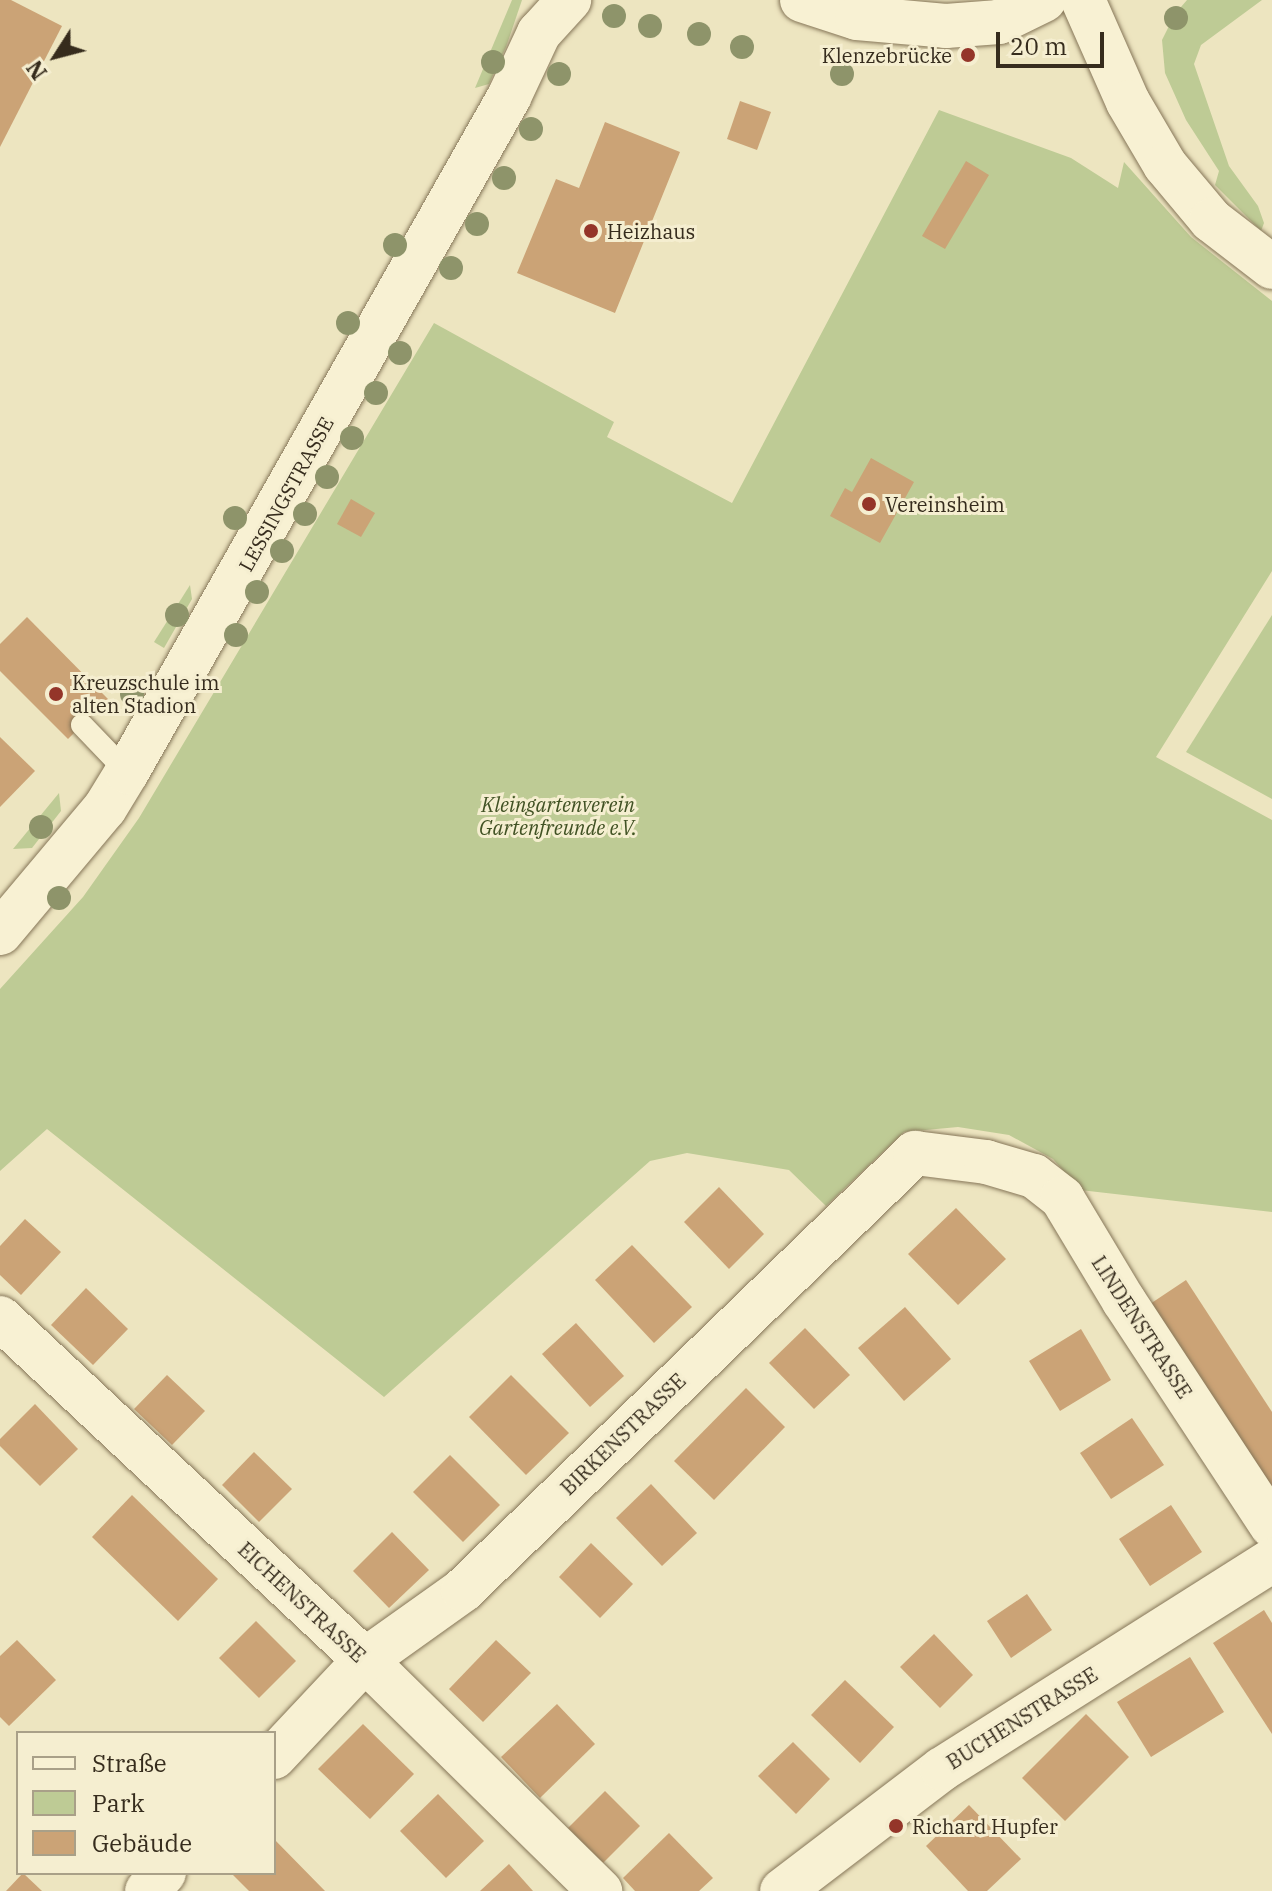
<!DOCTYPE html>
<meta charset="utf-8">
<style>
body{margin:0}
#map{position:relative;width:1272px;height:1891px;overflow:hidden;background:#ede5c0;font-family:"IBM Plex Serif",serif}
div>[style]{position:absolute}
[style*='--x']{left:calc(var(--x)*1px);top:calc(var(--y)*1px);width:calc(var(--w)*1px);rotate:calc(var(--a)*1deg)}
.green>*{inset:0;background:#becb95}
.building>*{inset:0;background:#cba376}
.roads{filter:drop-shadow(0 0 2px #867658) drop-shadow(0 0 2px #867658)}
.lane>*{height:22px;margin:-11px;padding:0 11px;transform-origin:11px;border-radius:11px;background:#f8f1d3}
.street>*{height:44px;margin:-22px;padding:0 22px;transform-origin:22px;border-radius:22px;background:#f8f1d3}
.secondary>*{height:44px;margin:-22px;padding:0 22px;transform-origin:22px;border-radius:22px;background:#f8f1d3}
.trees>*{width:24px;height:24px;margin:-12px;border-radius:50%;background:#8e946a}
.dots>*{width:22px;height:22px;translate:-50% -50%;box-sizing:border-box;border:4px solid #f5eed0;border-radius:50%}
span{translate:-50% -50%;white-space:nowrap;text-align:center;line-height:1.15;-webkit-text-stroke:6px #f5eed0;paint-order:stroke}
.poi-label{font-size:20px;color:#362c1d}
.right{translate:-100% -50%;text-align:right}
.left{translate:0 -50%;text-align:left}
.street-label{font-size:20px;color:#362c1d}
.park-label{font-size:20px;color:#415224;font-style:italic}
.legend{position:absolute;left:16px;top:1731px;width:260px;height:144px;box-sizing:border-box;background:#f5eed0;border:2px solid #a9a088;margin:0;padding:10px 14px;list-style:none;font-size:24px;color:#362c1d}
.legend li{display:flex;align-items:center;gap:16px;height:40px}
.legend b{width:40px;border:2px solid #a9a088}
.north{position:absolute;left:16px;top:16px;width:80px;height:80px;-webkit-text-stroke:6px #f5eed0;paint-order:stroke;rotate:234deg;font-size:22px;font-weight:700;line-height:32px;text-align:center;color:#362c1d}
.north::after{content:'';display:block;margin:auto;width:28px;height:36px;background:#362c1d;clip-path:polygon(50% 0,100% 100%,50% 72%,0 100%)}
.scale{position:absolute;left:996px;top:32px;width:108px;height:36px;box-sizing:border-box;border:4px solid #362c1d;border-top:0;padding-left:10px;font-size:24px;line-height:28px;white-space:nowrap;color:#362c1d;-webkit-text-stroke:6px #f5eed0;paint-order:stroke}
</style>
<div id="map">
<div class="green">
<div style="clip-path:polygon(512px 0,522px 0,506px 47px,489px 84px,475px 88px)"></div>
<div style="clip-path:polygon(1187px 0,1262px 0,1201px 45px,1194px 64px,1229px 166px,1258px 206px,1264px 223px,1261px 231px,1215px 185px,1219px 171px,1186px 120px,1165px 73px,1162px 40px,1175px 14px)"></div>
<div style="clip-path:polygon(939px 110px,1071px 158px,1118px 188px,1124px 162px,1191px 237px,1272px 301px,1272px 571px,1156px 757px,1272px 820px,1272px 1212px,1080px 1190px,1053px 1159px,1009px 1135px,958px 1127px,904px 1132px,826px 1206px,789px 1170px,687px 1153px,650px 1161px,384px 1397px,47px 1129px,0 1171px,0 989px,83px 897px,139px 818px,434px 323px,614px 422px,607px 437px,732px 503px)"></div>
<div style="clip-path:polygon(190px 585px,192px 599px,164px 648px,154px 642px)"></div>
<div style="clip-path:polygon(1272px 615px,1272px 799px,1186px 752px)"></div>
<div style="clip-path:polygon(59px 793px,61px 811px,32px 848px,13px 849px)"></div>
</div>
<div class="building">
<div style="clip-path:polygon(0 0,11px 0,62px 26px,0 147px)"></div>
<div style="clip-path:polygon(740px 101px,771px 112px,757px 150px,727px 139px)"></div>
<div style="clip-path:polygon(605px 122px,680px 152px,615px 313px,517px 273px,556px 179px,579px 188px)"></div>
<div style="clip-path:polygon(966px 161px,989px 175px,945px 249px,922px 236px)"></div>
<div style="clip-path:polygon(871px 458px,914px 482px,880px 543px,830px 516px,845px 488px,852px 492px)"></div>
<div style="clip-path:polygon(351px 499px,375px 513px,361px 537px,337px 524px)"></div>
<div style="clip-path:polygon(27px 617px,108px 699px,68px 739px,0 671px,0 644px)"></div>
<div style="clip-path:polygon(0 737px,35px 771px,0 807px)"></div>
<div style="clip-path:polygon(719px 1187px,764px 1234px,729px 1269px,684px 1222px)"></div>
<div style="clip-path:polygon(956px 1208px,1006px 1259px,958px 1305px,908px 1254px)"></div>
<div style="clip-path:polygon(25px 1219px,61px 1252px,21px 1295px,0 1275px,0 1246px)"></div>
<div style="clip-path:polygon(632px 1245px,692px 1307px,654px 1343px,595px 1280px)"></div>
<div style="clip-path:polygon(1186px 1280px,1272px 1412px,1272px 1504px,1144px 1308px)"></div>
<div style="clip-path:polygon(86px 1288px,128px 1329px,93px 1365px,51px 1325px)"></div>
<div style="clip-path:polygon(905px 1307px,951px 1359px,904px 1401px,858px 1348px)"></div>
<div style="clip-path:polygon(576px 1323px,624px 1376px,590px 1407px,542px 1354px)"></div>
<div style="clip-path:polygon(805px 1328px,850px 1375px,814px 1409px,769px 1363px)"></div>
<div style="clip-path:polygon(1081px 1329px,1111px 1380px,1060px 1411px,1029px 1361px)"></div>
<div style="clip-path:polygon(167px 1375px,205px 1411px,172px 1445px,134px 1409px)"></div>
<div style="clip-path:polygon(511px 1375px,569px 1433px,526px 1475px,469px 1417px)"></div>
<div style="clip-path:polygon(746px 1388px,785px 1427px,714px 1500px,674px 1461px)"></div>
<div style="clip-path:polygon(35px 1404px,78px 1449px,40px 1486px,0 1446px,0 1439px)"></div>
<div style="clip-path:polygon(1132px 1418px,1164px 1465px,1111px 1499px,1080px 1453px)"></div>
<div style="clip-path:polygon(254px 1452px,292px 1489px,259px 1522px,222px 1485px)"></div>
<div style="clip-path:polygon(450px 1455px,500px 1505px,463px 1542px,413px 1492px)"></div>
<div style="clip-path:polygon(651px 1484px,697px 1533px,662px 1566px,616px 1518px)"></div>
<div style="clip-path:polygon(132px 1495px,218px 1579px,178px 1621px,92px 1537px)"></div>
<div style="clip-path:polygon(1171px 1505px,1202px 1552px,1150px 1586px,1119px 1539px)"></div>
<div style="clip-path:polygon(392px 1532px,429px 1570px,389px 1608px,353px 1571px)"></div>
<div style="clip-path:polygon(591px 1543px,633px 1584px,600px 1618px,559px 1577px)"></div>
<div style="clip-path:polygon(1027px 1594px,1052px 1630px,1011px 1658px,987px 1621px)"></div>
<div style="clip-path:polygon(1264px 1610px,1272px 1623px,1272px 1734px,1213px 1643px)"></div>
<div style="clip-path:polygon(256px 1621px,296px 1661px,259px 1698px,219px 1658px)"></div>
<div style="clip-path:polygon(934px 1634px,973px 1675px,940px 1708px,900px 1667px)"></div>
<div style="clip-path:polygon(17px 1640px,56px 1680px,9px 1726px,0 1717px,0 1656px)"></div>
<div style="clip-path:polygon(496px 1640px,531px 1673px,483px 1722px,449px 1689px)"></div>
<div style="clip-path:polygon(1190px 1657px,1224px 1712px,1151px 1757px,1117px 1702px)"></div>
<div style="clip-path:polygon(845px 1680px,894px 1727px,860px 1763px,811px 1715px)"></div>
<div style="clip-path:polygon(557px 1704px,595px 1744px,540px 1798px,501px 1757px)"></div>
<div style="clip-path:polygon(1086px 1714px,1129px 1757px,1065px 1821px,1022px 1778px)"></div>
<div style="clip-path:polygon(363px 1724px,414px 1774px,370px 1819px,318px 1769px)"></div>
<div style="clip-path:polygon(793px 1742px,830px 1779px,796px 1814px,758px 1776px)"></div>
<div style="clip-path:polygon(605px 1791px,640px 1826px,603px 1863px,568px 1828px)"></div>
<div style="clip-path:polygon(438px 1794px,484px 1841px,446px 1878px,400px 1831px)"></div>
<div style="clip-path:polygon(969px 1805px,1021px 1859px,987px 1891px,968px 1891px,926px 1846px)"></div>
<div style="clip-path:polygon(669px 1833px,713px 1878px,699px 1891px,635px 1891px,623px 1878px)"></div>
<div style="clip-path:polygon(274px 1839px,325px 1891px,249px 1891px,231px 1873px,274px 1873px)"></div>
<div style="clip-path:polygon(509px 1864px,533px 1891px,480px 1891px)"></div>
<div style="clip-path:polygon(23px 1873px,42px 1891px,6px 1891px)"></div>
</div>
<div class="roads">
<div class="lane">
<div style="--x:82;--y:725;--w:65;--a:46.2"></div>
</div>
<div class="street">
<div style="--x:1083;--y:0;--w:111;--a:66.2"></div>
<div style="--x:1128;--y:102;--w:73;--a:59.6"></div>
<div style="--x:1165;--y:165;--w:72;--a:50.1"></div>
<div style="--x:1211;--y:220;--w:77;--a:37.6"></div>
<div style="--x:0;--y:933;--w:163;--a:-50"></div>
<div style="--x:105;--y:808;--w:42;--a:-58.6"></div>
<div style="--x:127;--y:772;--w:776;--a:-60.49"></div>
<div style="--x:509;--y:97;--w:71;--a:-64.9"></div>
<div style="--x:539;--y:33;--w:45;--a:-47.7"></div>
<div style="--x:0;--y:1318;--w:500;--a:43.14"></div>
<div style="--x:365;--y:1660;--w:330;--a:44.5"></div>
<div style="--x:274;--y:1757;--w:133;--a:-46.8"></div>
<div style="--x:365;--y:1660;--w:120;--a:-35.5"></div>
<div style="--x:463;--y:1590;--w:629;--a:-44.03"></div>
<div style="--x:915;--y:1153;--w:72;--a:7.2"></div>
<div style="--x:986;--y:1162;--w:50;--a:16.3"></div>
<div style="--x:1034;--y:1176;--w:36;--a:38"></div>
<div style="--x:1062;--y:1198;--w:120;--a:59"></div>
<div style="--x:1124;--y:1301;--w:269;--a:56.7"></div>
<div style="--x:147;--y:1891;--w:25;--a:-47"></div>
<div style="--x:782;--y:1891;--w:201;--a:-37.3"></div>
<div style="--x:942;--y:1769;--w:391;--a:-32.3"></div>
</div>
<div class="secondary">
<div style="--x:802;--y:0;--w:58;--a:18.1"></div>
<div style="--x:857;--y:18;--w:89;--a:5.1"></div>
<div style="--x:946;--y:26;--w:53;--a:-4.3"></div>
<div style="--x:999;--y:22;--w:50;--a:-26.1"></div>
</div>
</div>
<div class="trees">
<div style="left:614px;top:16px"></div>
<div style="left:1176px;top:18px"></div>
<div style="left:650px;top:26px"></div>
<div style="left:699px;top:34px"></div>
<div style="left:742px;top:47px"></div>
<div style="left:493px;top:62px"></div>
<div style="left:559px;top:74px"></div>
<div style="left:842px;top:74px"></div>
<div style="left:531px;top:129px"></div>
<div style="left:504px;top:178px"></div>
<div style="left:477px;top:224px"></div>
<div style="left:395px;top:245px"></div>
<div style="left:451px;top:268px"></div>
<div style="left:348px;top:323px"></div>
<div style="left:400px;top:353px"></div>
<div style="left:376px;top:393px"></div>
<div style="left:352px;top:438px"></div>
<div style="left:327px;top:477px"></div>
<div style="left:305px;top:514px"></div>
<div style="left:235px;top:518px"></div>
<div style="left:282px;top:551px"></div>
<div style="left:257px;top:592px"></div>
<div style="left:177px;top:615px"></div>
<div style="left:236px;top:635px"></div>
<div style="left:132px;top:694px"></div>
<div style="left:41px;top:827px"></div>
<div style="left:59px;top:898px"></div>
</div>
<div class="dots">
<div style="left:968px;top:55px;background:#943529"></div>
<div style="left:591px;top:231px;background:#943529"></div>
<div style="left:869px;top:504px;background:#943529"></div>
<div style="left:56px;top:694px;background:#943529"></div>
<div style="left:896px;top:1826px;background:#943529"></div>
</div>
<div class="poi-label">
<span class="right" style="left:952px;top:55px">Klenzebrücke</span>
<span class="left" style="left:607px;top:231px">Heizhaus</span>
<span class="left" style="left:885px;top:504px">Vereinsheim</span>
<span class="left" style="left:72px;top:694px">Kreuzschule im<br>alten Stadion</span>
<span class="left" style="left:912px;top:1826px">Richard Hupfer</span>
</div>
<div class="street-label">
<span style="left:286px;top:494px;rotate:-61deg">LESSINGSTRASSE</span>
<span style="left:1142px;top:1327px;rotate:57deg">LINDENSTRASSE</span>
<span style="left:623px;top:1434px;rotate:-44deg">BIRKENSTRASSE</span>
<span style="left:302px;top:1602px;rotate:43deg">EICHENSTRASSE</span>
<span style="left:1022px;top:1718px;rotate:-32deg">BUCHENSTRASSE</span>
</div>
<div class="park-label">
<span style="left:558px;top:816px">Kleingartenverein<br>Gartenfreunde e.V.</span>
</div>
<ul class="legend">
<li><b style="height:10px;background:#f8f1d3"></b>Straße</li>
<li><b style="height:22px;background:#becb95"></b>Park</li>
<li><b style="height:22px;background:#cba376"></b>Gebäude</li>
</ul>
<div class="north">N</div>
<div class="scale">20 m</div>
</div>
